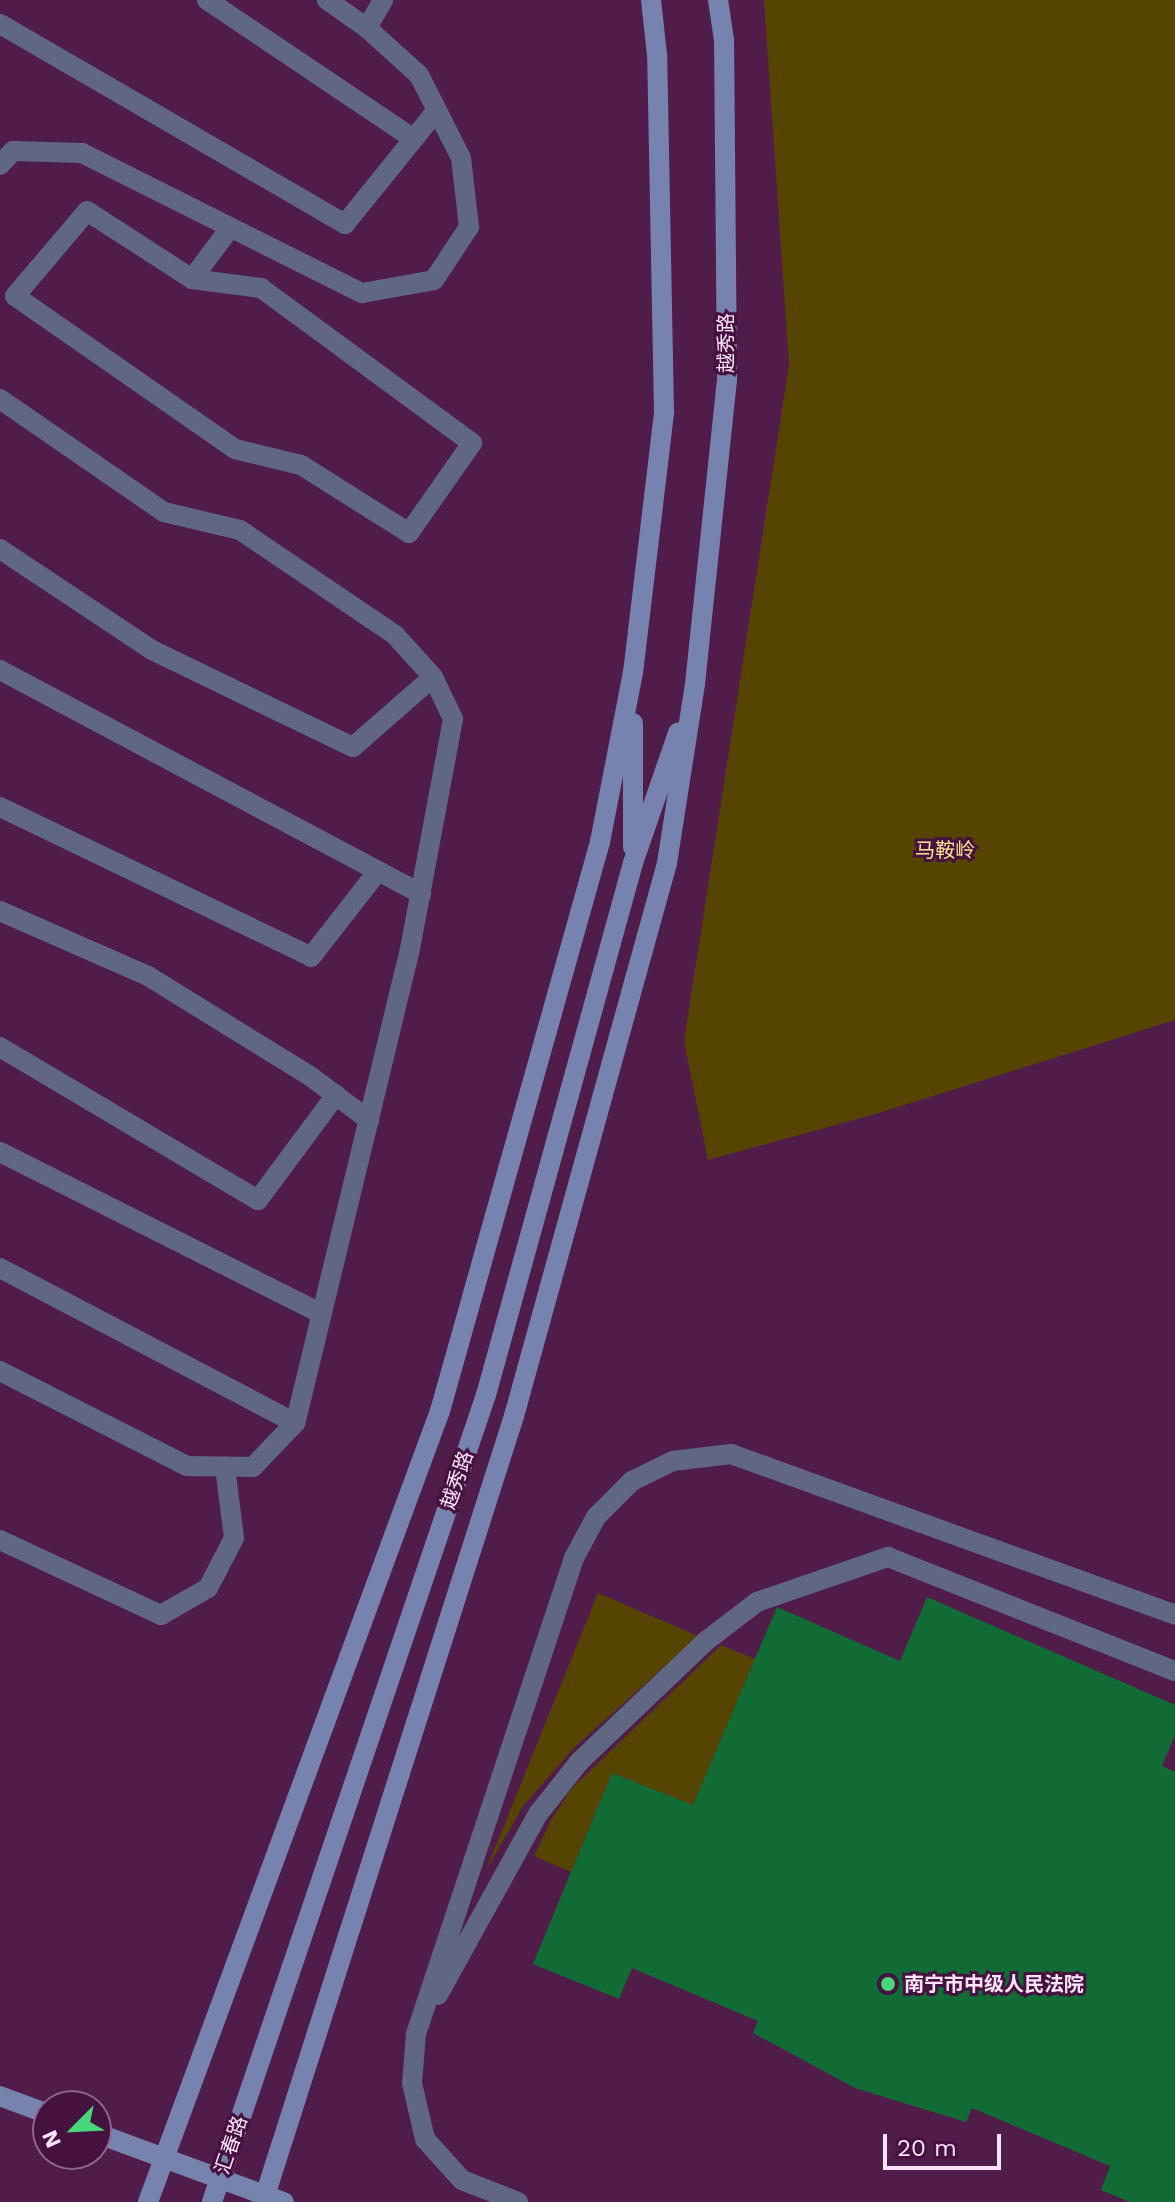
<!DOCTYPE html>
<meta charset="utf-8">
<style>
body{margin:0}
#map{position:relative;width:1175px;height:2202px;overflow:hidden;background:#501d4b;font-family:"Work Sans","Noto Sans SC",sans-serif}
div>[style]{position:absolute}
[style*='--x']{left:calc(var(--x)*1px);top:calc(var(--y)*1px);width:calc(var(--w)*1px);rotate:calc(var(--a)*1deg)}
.green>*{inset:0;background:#564402}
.building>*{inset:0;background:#106b35}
.lane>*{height:20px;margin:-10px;padding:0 10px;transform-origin:10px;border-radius:10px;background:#5f6783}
.street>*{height:20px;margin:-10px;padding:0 10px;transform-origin:10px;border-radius:10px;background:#5f6783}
.secondary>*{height:20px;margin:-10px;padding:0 10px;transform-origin:10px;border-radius:10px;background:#7683ae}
.dots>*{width:22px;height:22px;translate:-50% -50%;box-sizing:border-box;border:4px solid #451240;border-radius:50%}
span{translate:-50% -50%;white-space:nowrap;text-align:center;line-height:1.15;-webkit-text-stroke:6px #451240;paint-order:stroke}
.street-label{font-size:20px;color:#fde3f8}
.park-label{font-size:20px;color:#fde290}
.poi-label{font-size:20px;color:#fde3f8;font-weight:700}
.left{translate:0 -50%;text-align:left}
.north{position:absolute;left:32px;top:2090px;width:80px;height:80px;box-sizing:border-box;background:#451240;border:2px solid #8f668a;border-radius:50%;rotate:246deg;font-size:22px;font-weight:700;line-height:32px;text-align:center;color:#fde3f8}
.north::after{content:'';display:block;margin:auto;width:28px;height:36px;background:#45d77a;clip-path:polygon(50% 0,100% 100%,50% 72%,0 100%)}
.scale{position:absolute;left:883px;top:2134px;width:118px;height:36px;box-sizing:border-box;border:4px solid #fde3f8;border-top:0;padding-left:10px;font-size:24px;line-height:28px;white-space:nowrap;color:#fde3f8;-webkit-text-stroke:6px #451240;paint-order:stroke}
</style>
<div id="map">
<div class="green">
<div style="clip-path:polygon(764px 0,1175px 0,1175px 1020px,879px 1113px,708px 1160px,684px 1041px,789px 365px)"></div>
<div style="clip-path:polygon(598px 1593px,698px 1636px,574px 1748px,523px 1806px,486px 1870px)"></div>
<div style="clip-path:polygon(721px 1645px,755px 1659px,693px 1805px,612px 1773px,571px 1872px,534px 1856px,550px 1822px,571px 1789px)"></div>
</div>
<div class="building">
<div style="clip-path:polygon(927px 1597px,1175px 1705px,1175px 1735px,1162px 1766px,1175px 1772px,1175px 2202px,1130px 2202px,1101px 2190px,1110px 2166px,972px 2108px,966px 2122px,855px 2088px,753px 2033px,758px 2021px,632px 1968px,619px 1999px,533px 1964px,612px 1773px,693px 1805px,777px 1607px,900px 1661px)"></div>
</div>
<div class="lane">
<div style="--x:207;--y:0;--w:249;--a:33.9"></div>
<div style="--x:0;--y:24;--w:399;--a:30.1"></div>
<div style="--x:345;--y:224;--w:146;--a:-51.1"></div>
<div style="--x:367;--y:28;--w:32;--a:-60"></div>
<div style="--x:0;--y:165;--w:19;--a:-47"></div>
<div style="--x:13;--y:151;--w:69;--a:1.7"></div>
<div style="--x:82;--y:153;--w:313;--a:26.6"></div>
<div style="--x:362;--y:293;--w:73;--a:-10.2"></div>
<div style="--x:434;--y:280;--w:64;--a:-56.6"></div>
<div style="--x:469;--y:227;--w:69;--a:-96.6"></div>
<div style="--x:461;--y:158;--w:93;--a:-116.8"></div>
<div style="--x:419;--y:75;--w:70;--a:-137.9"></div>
<div style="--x:367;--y:28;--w:49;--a:-145"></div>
<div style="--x:192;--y:279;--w:70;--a:7.4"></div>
<div style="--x:261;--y:288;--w:262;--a:36.3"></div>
<div style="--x:472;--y:443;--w:110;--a:125"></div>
<div style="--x:409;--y:533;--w:128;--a:-147.8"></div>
<div style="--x:301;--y:465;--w:68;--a:-166.4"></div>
<div style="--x:235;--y:449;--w:268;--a:-145.2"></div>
<div style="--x:15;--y:296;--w:111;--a:-49.7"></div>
<div style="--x:87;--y:211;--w:125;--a:32.9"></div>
<div style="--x:192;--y:279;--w:64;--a:-53.3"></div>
<div style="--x:0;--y:399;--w:199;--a:34.6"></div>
<div style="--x:164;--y:512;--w:78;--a:13.3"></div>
<div style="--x:240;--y:530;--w:187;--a:34.1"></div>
<div style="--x:395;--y:635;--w:57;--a:47.9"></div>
<div style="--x:433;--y:677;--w:47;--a:64.5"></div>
<div style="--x:453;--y:719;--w:234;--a:100.6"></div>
<div style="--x:410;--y:949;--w:488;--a:103.6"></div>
<div style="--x:295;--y:1423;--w:61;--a:133.7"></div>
<div style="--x:253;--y:1467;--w:66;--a:-179.1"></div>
<div style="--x:187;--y:1466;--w:210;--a:-153.1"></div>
<div style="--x:0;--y:549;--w:182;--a:33.6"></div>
<div style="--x:152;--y:650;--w:223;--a:25.8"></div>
<div style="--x:353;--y:747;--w:106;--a:-41.2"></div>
<div style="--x:0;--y:670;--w:477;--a:28"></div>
<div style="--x:0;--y:807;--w:345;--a:25.7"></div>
<div style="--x:311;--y:957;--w:109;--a:-52.1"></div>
<div style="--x:0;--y:911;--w:162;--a:23.7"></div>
<div style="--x:148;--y:976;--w:190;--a:31.7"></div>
<div style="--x:310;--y:1076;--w:74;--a:36.7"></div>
<div style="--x:0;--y:1047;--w:300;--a:30.7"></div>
<div style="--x:258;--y:1200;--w:131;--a:-53.4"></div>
<div style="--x:0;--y:1152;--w:360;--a:26.7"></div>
<div style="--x:0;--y:1268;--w:333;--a:27.7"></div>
<div style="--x:438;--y:1995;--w:207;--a:-61.1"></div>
<div style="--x:538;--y:1814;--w:66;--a:-51.7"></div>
<div style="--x:579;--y:1762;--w:175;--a:-43.6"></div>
<div style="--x:706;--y:1641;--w:64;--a:-37.4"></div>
<div style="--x:757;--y:1602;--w:139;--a:-19"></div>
<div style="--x:888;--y:1557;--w:309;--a:21.7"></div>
<div style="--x:518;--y:2202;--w:60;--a:-158.6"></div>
<div style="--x:462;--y:2180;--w:55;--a:-132.1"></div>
<div style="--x:425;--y:2139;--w:57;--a:-103.1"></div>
<div style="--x:412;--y:2083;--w:49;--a:-85.3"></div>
<div style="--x:416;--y:2034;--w:502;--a:-71.64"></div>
<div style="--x:574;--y:1558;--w:47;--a:-61.8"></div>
<div style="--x:596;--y:1517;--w:51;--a:-45"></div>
<div style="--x:632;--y:1481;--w:46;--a:-26"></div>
<div style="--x:673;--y:1461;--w:58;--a:-6.9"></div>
<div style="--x:731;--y:1454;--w:472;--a:19.9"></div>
</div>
<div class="street">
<div style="--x:0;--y:1540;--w:178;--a:25"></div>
<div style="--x:161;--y:1615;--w:54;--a:-29.9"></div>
<div style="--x:208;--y:1588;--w:56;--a:-62.5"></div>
<div style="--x:234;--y:1538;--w:72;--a:-97.2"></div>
</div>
<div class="secondary">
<div style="--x:633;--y:847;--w:124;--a:-90"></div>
<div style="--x:0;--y:2096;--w:51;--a:20.6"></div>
<div style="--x:96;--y:2133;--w:200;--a:20.2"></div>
<div style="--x:148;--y:2202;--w:843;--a:-69.74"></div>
<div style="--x:440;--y:1411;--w:591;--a:-74.29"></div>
<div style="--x:600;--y:842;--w:172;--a:-79"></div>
<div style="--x:633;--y:673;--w:263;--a:-83.2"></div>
<div style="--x:664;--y:412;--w:357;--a:-91.1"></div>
<div style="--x:657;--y:55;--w:55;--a:-96.2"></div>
<div style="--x:212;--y:2202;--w:852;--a:-71.25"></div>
<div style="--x:486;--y:1395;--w:552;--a:-74.55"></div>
<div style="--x:633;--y:863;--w:138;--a:-70.9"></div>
<div style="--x:263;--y:2202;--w:825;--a:-72.29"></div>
<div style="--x:514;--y:1416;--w:574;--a:-74.53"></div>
<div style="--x:667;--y:863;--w:181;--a:-81.1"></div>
<div style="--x:695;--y:684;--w:307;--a:-84"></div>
<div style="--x:727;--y:379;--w:339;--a:-90.5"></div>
<div style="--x:724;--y:40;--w:40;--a:-98.5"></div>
</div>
<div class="dots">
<div style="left:888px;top:1984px;background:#45d77a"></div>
</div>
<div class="street-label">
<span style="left:726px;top:343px;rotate:-90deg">越秀路</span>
<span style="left:457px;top:1480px;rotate:-71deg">越秀路</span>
<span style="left:231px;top:2145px;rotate:-71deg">汇春路</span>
</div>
<div class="park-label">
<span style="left:945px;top:850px">马鞍岭</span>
</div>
<div class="poi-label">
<span class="left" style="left:904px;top:1984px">南宁市中级人民法院</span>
</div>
<div class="north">N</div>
<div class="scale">20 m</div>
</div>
